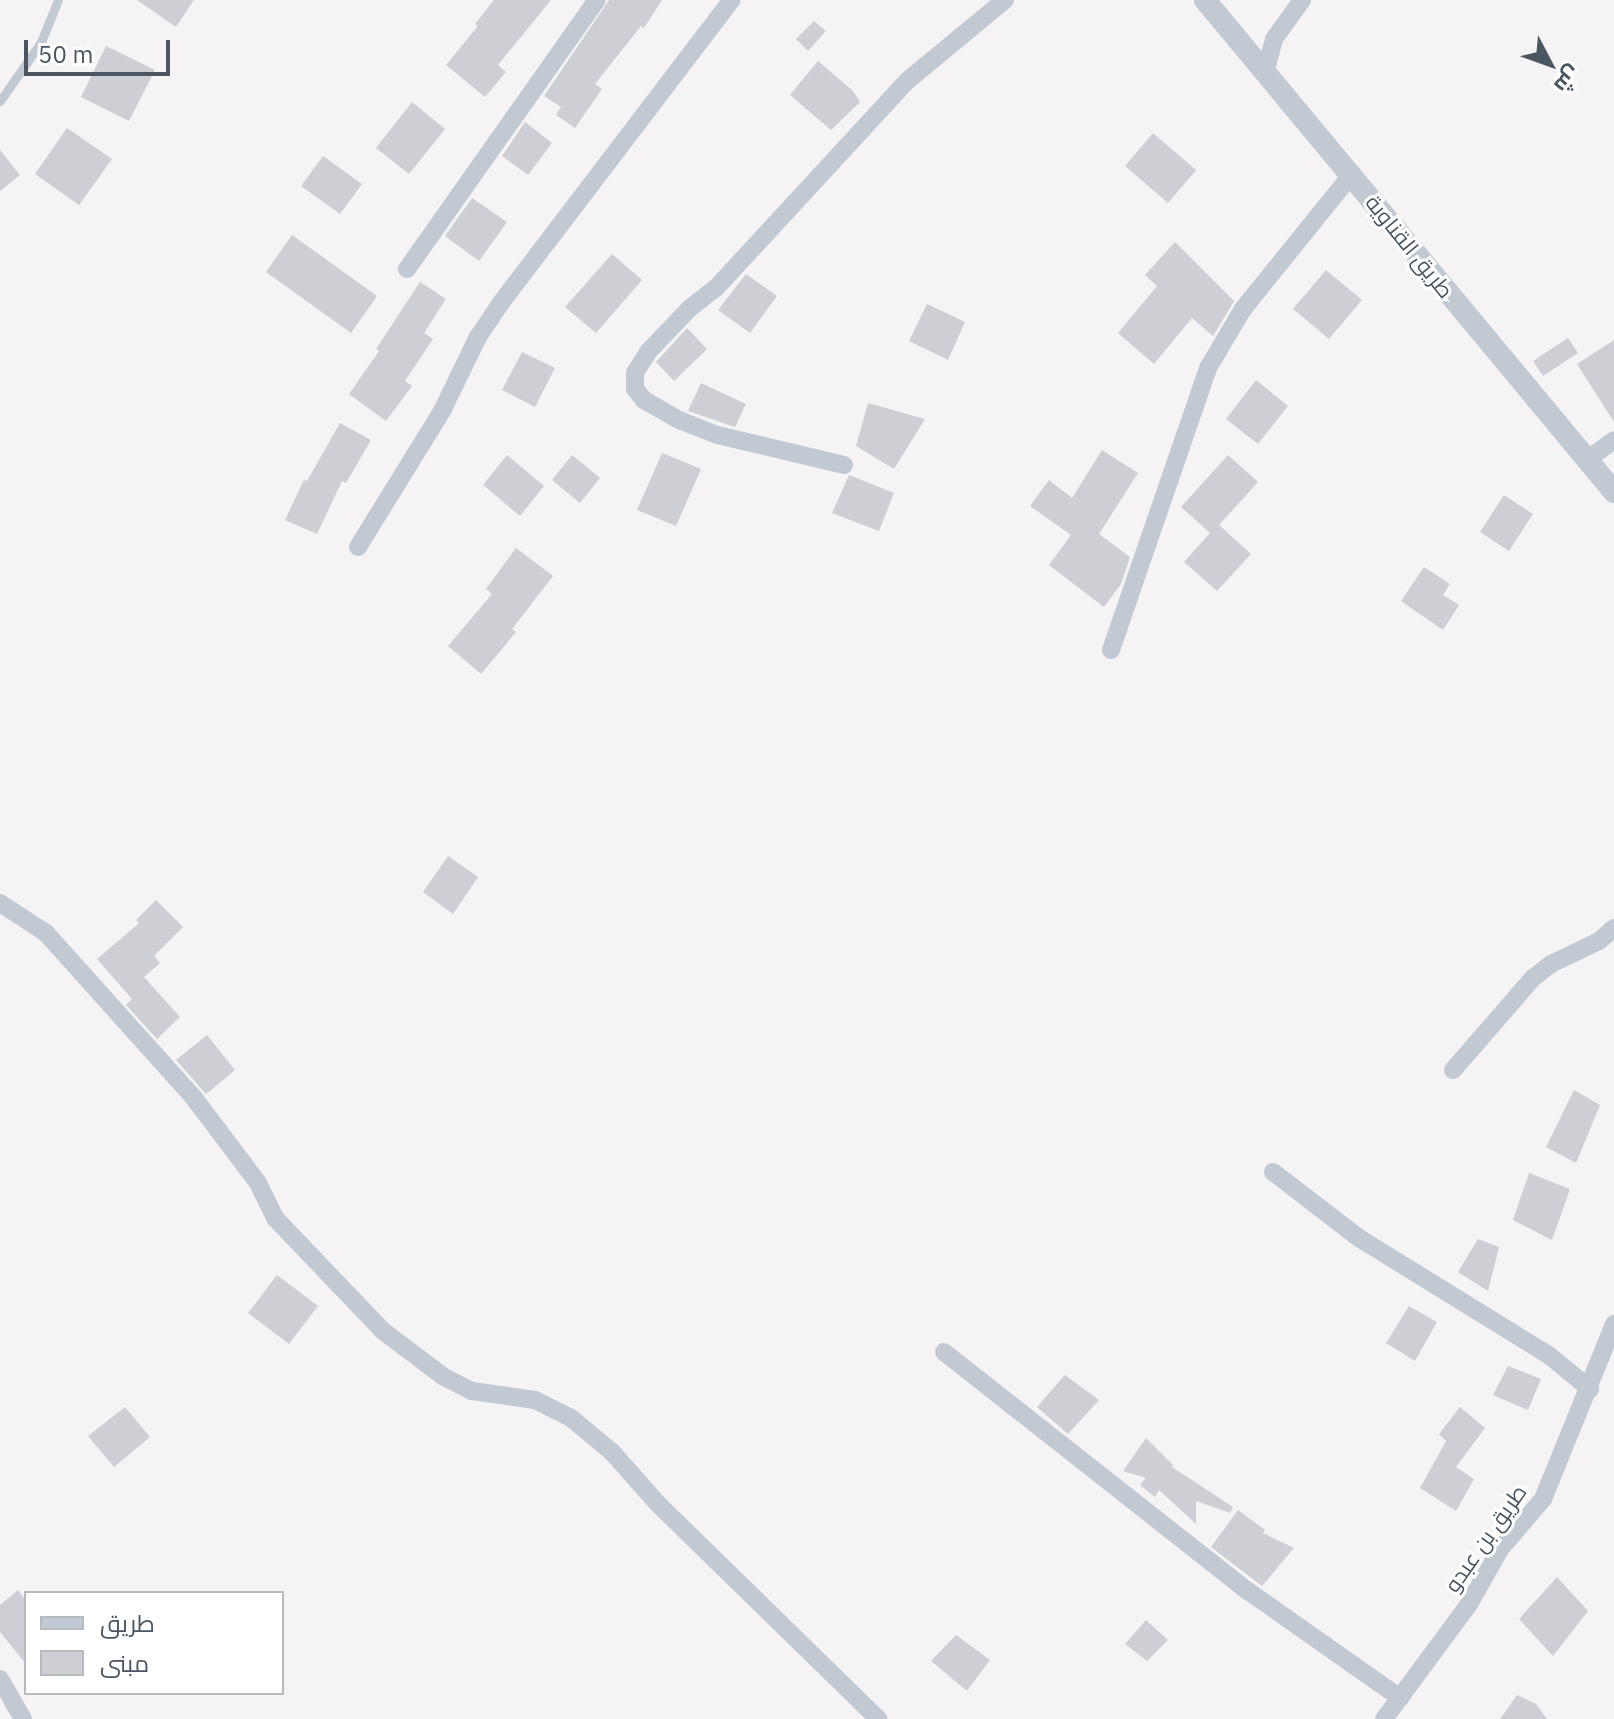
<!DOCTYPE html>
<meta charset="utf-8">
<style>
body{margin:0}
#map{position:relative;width:1614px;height:1719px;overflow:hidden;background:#f5f3f3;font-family:"IBM Plex Sans",Cairo,sans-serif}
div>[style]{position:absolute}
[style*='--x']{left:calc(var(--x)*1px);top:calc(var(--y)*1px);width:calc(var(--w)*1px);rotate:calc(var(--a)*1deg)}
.building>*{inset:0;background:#cdcfd5}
.service>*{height:9px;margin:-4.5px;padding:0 4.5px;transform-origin:4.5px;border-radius:4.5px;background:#c1cad2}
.minor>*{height:18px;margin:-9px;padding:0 9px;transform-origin:9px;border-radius:9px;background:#c1cad2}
.tertiary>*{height:22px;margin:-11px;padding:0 11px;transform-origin:11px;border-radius:11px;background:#c1cad2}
span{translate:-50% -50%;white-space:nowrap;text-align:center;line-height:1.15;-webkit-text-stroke:6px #fff;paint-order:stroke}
.street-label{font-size:22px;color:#4a5661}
.legend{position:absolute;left:24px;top:1591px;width:260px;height:104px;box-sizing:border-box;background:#fff;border:2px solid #b7bbc0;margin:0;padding:10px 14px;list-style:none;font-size:24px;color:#4a5661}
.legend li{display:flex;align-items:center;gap:16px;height:40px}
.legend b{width:40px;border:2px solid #b7bbc0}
.north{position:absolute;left:1510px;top:24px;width:80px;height:80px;-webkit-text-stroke:6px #fff;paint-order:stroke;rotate:131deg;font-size:22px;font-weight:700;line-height:32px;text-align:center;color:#4a5661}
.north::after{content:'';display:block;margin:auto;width:28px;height:36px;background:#4a5661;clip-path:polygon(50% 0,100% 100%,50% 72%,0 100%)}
.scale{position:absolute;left:24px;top:40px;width:146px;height:36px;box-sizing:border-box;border:4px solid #4a5661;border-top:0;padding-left:10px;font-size:24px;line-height:28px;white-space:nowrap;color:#4a5661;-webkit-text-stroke:6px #fff;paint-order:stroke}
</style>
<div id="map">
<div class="building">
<div style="clip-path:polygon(137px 0,194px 0,176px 27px)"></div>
<div style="clip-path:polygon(494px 0,551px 0,498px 65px,506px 72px,485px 97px,446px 65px,478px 26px,475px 24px)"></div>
<div style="clip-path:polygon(609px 0,662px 0,644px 28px,641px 26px,595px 84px,602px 89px,575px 128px,556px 115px,561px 107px,544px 96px)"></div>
<div style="clip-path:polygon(814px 21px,826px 31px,808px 51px,796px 39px)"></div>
<div style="clip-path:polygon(106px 46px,155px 70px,129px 121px,81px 97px)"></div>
<div style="clip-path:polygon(818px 61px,853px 91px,860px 102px,831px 130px,790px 95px)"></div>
<div style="clip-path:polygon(412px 102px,445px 129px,409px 174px,376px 148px)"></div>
<div style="clip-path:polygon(525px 122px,552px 143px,528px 175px,502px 156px)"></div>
<div style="clip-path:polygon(67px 128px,112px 159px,79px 205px,35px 174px)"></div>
<div style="clip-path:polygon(1153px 133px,1196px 170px,1168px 203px,1125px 166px)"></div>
<div style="clip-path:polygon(0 150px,20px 175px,0 191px)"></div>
<div style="clip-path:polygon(323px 156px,362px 184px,340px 214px,301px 186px)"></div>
<div style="clip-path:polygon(472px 198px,507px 222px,479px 261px,445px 236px)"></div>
<div style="clip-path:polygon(292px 235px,377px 296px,351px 333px,266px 272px)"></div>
<div style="clip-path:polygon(1175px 242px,1234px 301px,1213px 336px,1192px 318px,1154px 364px,1118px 333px,1157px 286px,1145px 275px)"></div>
<div style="clip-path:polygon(612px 254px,642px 280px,596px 333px,565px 307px)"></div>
<div style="clip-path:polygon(1326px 270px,1362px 300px,1329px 339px,1293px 309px)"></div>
<div style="clip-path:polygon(746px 274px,777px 296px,750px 333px,718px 310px)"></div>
<div style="clip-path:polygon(420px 282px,446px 299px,424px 333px,433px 339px,405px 381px,412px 386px,386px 421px,349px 394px,379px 351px,376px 349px)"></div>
<div style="clip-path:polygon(927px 304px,965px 322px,948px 360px,909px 341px)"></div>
<div style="clip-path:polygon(687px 328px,707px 349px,674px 381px,656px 362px)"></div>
<div style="clip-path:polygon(1568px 338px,1578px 353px,1543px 376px,1533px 361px)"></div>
<div style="clip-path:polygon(1614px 340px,1614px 422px,1577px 364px)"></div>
<div style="clip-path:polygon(522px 352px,555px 368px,535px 407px,502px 390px)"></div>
<div style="clip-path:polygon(1256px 380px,1288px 406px,1258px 444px,1226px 419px)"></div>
<div style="clip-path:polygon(701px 383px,746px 404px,735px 427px,688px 411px)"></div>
<div style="clip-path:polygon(868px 403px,925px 419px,894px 469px,856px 446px)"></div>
<div style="clip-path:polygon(340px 423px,371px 440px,346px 483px,342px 481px,317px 534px,285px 520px,304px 480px,307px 481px)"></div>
<div style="clip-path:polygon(1102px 450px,1138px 473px,1099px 534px,1130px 557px,1121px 584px,1104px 607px,1049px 565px,1071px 535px,1030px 506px,1049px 480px,1072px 498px)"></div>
<div style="clip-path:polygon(662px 453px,701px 469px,676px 526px,637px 510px)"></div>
<div style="clip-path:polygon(507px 455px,544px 486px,520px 516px,483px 485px)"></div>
<div style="clip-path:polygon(572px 455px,600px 478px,580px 503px,552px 480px)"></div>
<div style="clip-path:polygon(1228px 455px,1258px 482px,1219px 525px,1251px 554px,1217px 591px,1184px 562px,1210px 533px,1181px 507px)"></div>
<div style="clip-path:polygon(849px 475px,894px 493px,879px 531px,832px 513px)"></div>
<div style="clip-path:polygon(1504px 495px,1533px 514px,1509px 551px,1480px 532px)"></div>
<div style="clip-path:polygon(516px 548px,553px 576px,512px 629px,516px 632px,481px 674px,448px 646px,492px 594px,486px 589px)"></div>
<div style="clip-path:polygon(1424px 567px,1450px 584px,1443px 595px,1459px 605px,1443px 630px,1401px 601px)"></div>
<div style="clip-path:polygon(448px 856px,478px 877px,453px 914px,423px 892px)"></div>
<div style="clip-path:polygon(156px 900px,183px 927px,154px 956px,160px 963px,144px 977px,180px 1017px,157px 1039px,126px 1005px,132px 999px,97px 959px,139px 923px,136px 920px)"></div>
<div style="clip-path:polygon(207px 1035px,235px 1070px,206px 1094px,176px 1060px)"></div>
<div style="clip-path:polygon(1574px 1090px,1600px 1105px,1576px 1163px,1546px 1147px)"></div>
<div style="clip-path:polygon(1529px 1173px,1570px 1189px,1552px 1240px,1513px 1220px)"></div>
<div style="clip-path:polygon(1478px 1239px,1499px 1247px,1488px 1291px,1458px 1272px)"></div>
<div style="clip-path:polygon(277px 1275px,318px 1306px,289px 1344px,248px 1313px)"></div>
<div style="clip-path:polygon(1409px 1306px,1437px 1322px,1415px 1361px,1386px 1343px)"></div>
<div style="clip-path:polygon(1508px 1366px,1541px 1379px,1528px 1410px,1493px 1395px)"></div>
<div style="clip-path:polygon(1065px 1375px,1099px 1400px,1068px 1434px,1037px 1407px)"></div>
<div style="clip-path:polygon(125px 1407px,150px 1437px,114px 1467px,88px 1436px)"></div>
<div style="clip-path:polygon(1460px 1407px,1485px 1428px,1456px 1467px,1474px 1479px,1456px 1511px,1420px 1488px,1446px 1441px,1439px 1434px)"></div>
<div style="clip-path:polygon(1146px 1438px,1173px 1465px,1172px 1467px,1233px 1507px,1230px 1513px,1196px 1501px,1196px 1524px,1159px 1490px,1155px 1497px,1140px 1485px,1146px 1478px,1123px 1471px)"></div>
<div style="clip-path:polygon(1238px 1510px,1265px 1530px,1263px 1533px,1294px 1548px,1262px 1586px,1211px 1547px)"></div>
<div style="clip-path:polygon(1557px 1577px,1588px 1611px,1553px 1656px,1519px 1619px)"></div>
<div style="clip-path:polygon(18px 1590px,26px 1601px,26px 1664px,0 1632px,0 1605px)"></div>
<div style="clip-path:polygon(1146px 1620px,1168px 1640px,1147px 1661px,1125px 1644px)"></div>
<div style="clip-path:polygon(956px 1635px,990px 1660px,967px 1691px,931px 1661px)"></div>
<div style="clip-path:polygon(1517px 1695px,1536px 1704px,1547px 1719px,1500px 1719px)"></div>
</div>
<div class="service">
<div style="--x:0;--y:101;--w:72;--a:-55.2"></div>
<div style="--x:41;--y:42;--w:45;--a:-68"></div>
</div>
<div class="minor">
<div style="--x:1265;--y:73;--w:35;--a:-75"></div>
<div style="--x:1274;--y:39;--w:48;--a:-54.3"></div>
<div style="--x:407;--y:269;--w:329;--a:-54.8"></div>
<div style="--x:1588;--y:459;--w:32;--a:-36"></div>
<div style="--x:844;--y:465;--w:130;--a:-166.7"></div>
<div style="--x:717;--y:435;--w:41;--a:-158.5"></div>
<div style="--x:679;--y:420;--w:40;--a:-150.3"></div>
<div style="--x:644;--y:400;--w:14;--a:-129"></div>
<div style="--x:635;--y:389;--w:16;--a:-90"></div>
<div style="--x:635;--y:373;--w:25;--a:-58"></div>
<div style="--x:648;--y:352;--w:61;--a:-46.3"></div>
<div style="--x:690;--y:308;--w:33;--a:-38"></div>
<div style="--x:716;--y:288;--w:282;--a:-47.3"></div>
<div style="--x:907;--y:81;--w:127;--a:-39.6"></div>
<div style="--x:358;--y:547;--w:160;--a:-58.3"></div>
<div style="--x:442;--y:411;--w:82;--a:-64.1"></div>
<div style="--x:478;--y:337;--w:40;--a:-56"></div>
<div style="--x:500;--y:304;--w:382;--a:-52.7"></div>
<div style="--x:1111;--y:650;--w:298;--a:-71"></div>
<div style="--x:1208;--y:368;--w:69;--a:-59.3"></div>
<div style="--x:1243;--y:309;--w:174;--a:-51.1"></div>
<div style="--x:0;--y:903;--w:55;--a:33.1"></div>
<div style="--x:46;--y:933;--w:222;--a:48.1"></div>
<div style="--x:194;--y:1098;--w:106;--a:53"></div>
<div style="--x:258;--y:1183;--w:39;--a:64"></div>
<div style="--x:275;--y:1218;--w:156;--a:46.3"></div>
<div style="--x:383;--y:1331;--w:76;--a:37"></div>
<div style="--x:444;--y:1377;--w:31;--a:27"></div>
<div style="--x:472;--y:1391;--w:64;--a:8.1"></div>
<div style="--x:535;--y:1400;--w:40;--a:26.6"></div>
<div style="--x:571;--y:1418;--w:53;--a:39.7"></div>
<div style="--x:612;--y:1452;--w:69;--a:48.5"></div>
<div style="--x:658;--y:1504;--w:308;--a:44.3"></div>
<div style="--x:1453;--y:1070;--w:122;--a:-49"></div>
<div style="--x:1533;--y:978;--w:23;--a:-38"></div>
<div style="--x:1551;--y:964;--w:53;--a:-25.6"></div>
<div style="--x:1599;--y:941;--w:20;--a:-41"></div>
<div style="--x:1273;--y:1172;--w:108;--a:37.5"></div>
<div style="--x:1359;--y:1238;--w:225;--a:31.7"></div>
<div style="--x:1550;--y:1356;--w:52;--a:39.5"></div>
<div style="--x:944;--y:1352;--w:387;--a:38.2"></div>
<div style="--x:1248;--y:1591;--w:186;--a:35.1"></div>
<div style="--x:0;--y:1679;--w:46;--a:60.1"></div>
<div style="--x:1384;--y:1719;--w:143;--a:-53.5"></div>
<div style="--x:1469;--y:1604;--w:64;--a:-60.3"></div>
<div style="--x:1501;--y:1548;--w:65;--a:-49.4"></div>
<div style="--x:1543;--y:1499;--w:189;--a:-67.9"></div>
</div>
<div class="tertiary">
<div style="--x:1205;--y:0;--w:640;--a:50.26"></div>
</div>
<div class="street-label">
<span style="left:1410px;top:246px;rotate:51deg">طريق القناوية</span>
<span style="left:1485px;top:1538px;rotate:-55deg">طريق بن عبدو</span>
</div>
<ul class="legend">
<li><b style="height:10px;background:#c1cad2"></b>طريق</li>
<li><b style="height:22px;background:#cdcfd5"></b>مبنى</li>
</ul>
<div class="north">ش</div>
<div class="scale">50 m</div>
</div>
